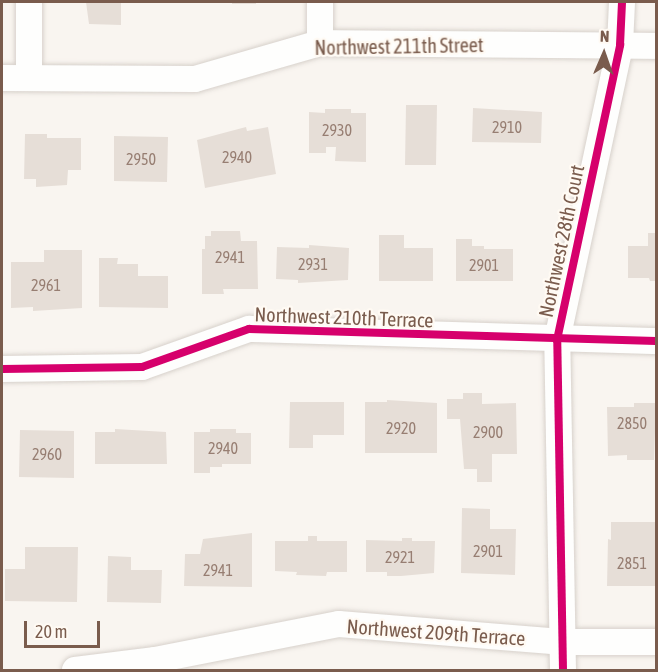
<!DOCTYPE html>
<style>
body{margin:0}
#map{position:relative;width:658px;height:672px;overflow:hidden;background:#f9f5f0;font-family:"Asap Condensed",sans-serif}
div>[style]{position:absolute}
[style*='--x']{left:calc(var(--x)*1px);top:calc(var(--y)*1px);width:calc(var(--w)*1px);rotate:calc(var(--a)*1deg)}
.building>*{inset:0;background:#e6ded7}
.roads{filter:drop-shadow(0 0 2px #d7d1cb) drop-shadow(0 0 2px #d7d1cb)}
.minor>*{height:26px;margin:-13px;padding:0 13px;transform-origin:13px;border-radius:13px;background:#fefefd}
.cycleway>*{height:8px;margin:-4px;padding:0 4px;transform-origin:4px;border-radius:4px;background:#d6006c}
span{translate:-50% -50%;white-space:nowrap;text-align:center;line-height:1.15;-webkit-text-stroke:4.5px #fffaf3;paint-order:stroke}
.number-label{font-size:16px;color:#977e72}
.number-label span{-webkit-text-stroke-width:0}
.street-label{font-size:20px;color:#7a5c4d}
.frame{position:absolute;inset:0;border:3px solid #7a5c4d;pointer-events:none}
.north{position:absolute;left:574px;top:24px;width:60px;height:60px;-webkit-text-stroke:4px #fffaf3;paint-order:stroke;rotate:2deg;font-size:16px;font-weight:700;line-height:24px;text-align:center;color:#7a5c4d}
.north::after{content:'';display:block;margin:auto;width:21px;height:27px;background:#7a5c4d;clip-path:polygon(50% 0,100% 100%,50% 72%,0 100%)}
.scale{position:absolute;left:24px;top:621px;width:76px;height:27px;box-sizing:border-box;border:3px solid #7a5c4d;border-top:0;padding-left:8px;font-size:18px;line-height:21px;white-space:nowrap;color:#7a5c4d;-webkit-text-stroke:4px #fffaf3;paint-order:stroke}
</style>
<div id="map">
<div class="building">
<div style="clip-path:polygon(86px 2px,121px 2px,121px 25px,89px 24px)"></div>
<div style="clip-path:polygon(232px 2px,256px 2px,256px 4px,232px 4px)"></div>
<div style="clip-path:polygon(406px 105px,437px 105px,436px 165px,405px 165px)"></div>
<div style="clip-path:polygon(473px 108px,542px 112px,541px 143px,472px 142px)"></div>
<div style="clip-path:polygon(325px 109px,351px 109px,351px 113px,366px 113px,366px 162px,335px 161px,336px 147px,326px 147px,326px 153px,309px 153px,309px 112px,325px 113px)"></div>
<div style="clip-path:polygon(246px 127px,247px 131px,268px 127px,276px 174px,205px 188px,197px 140px)"></div>
<div style="clip-path:polygon(25px 134px,47px 134px,47px 138px,81px 138px,81px 170px,68px 170px,67px 185px,36px 187px,36px 179px,24px 179px)"></div>
<div style="clip-path:polygon(114px 136px,168px 137px,167px 182px,114px 181px)"></div>
<div style="clip-path:polygon(211px 231px,240px 231px,241px 241px,257px 241px,258px 289px,223px 289px,224px 294px,202px 294px,202px 249px,205px 249px,205px 236px,211px 236px)"></div>
<div style="clip-path:polygon(648px 233px,656px 233px,656px 281px,650px 281px,649px 278px,628px 278px,628px 246px,648px 246px)"></div>
<div style="clip-path:polygon(379px 235px,404px 235px,404px 248px,433px 248px,433px 281px,379px 281px)"></div>
<div style="clip-path:polygon(456px 239px,472px 239px,472px 246px,484px 246px,484px 249px,513px 249px,513px 281px,456px 281px)"></div>
<div style="clip-path:polygon(309px 245px,349px 248px,348px 280px,298px 283px,298px 280px,276px 279px,277px 247px,309px 248px)"></div>
<div style="clip-path:polygon(44px 250px,82px 250px,82px 308px,33px 311px,33px 307px,11px 308px,11px 262px,44px 262px)"></div>
<div style="clip-path:polygon(99px 258px,118px 258px,117px 264px,138px 264px,138px 276px,168px 276px,168px 308px,99px 307px)"></div>
<div style="clip-path:polygon(463px 393px,482px 393px,482px 404px,516px 403px,517px 454px,492px 454px,492px 482px,477px 482px,477px 469px,464px 469px,460px 419px,447px 419px,447px 399px,463px 399px)"></div>
<div style="clip-path:polygon(387px 400px,437px 403px,437px 453px,365px 453px,365px 402px,387px 402px)"></div>
<div style="clip-path:polygon(290px 402px,344px 402px,344px 435px,313px 435px,313px 448px,289px 448px)"></div>
<div style="clip-path:polygon(634px 403px,656px 403px,654px 460px,627px 460px,627px 455px,608px 456px,607px 407px,634px 407px)"></div>
<div style="clip-path:polygon(115px 429px,166px 432px,167px 464px,95px 464px,95px 432px,115px 432px)"></div>
<div style="clip-path:polygon(210px 429px,236px 429px,236px 433px,251px 433px,251px 464px,222px 464px,222px 467px,210px 467px,210px 473px,194px 473px,194px 432px,210px 432px)"></div>
<div style="clip-path:polygon(20px 430px,74px 431px,74px 478px,19px 477px)"></div>
<div style="clip-path:polygon(462px 508px,490px 509px,490px 529px,516px 529px,515px 575px,461px 573px)"></div>
<div style="clip-path:polygon(611px 522px,656px 522px,656px 586px,607px 586px,608px 539px,611px 540px)"></div>
<div style="clip-path:polygon(252px 533px,252px 587px,184px 586px,185px 554px,200px 554px,203px 539px)"></div>
<div style="clip-path:polygon(308px 536px,317px 536px,317px 541px,347px 541px,347px 572px,327px 572px,326px 576px,296px 575px,297px 572px,275px 571px,275px 541px,308px 541px)"></div>
<div style="clip-path:polygon(402px 538px,412px 538px,412px 541px,435px 541px,434px 573px,401px 576px,387px 576px,387px 572px,366px 572px,366px 540px,402px 541px)"></div>
<div style="clip-path:polygon(25px 547px,78px 547px,77px 602px,5px 601px,5px 569px,25px 569px)"></div>
<div style="clip-path:polygon(108px 556px,131px 557px,131px 570px,162px 570px,161px 603px,107px 602px)"></div>
</div>
<div class="roads">
<div class="minor">
<div style="--x:29;--y:2;--w:76;--a:90"></div>
<div style="--x:320;--y:43;--w:41;--a:-90"></div>
<div style="--x:2;--y:78;--w:193;--a:0.3"></div>
<div style="--x:195;--y:79;--w:130;--a:-16.1"></div>
<div style="--x:320;--y:43;--w:336;--a:0.5"></div>
<div style="--x:2;--y:369;--w:140;--a:-0.8"></div>
<div style="--x:142;--y:367;--w:114;--a:-19.6"></div>
<div style="--x:249;--y:329;--w:407;--a:1.7"></div>
<div style="--x:75;--y:670;--w:81;--a:-7.1"></div>
<div style="--x:155;--y:660;--w:187;--a:-11.1"></div>
<div style="--x:339;--y:624;--w:226;--a:4.6"></div>
<div style="--x:564;--y:642;--w:92;--a:0"></div>
<div style="--x:563;--y:670;--w:330;--a:-91"></div>
<div style="--x:557;--y:340;--w:302;--a:-77.9"></div>
<div style="--x:620;--y:45;--w:43;--a:-87.3"></div>
</div>
</div>
<div class="cycleway">
<div style="--x:2;--y:369;--w:140;--a:-0.8"></div>
<div style="--x:142;--y:367;--w:114;--a:-19.6"></div>
<div style="--x:249;--y:329;--w:407;--a:1.7"></div>
<div style="--x:563;--y:670;--w:330;--a:-91"></div>
<div style="--x:557;--y:340;--w:302;--a:-77.9"></div>
<div style="--x:620;--y:45;--w:43;--a:-87.3"></div>
</div>
<div class="number-label">
<span style="left:507px;top:127px">2910</span>
<span style="left:337px;top:130px">2930</span>
<span style="left:237px;top:157px">2940</span>
<span style="left:141px;top:159px">2950</span>
<span style="left:230px;top:257px">2941</span>
<span style="left:313px;top:264px">2931</span>
<span style="left:484px;top:265px">2901</span>
<span style="left:46px;top:285px">2961</span>
<span style="left:632px;top:423px">2850</span>
<span style="left:401px;top:428px">2920</span>
<span style="left:488px;top:432px">2900</span>
<span style="left:223px;top:448px">2940</span>
<span style="left:47px;top:454px">2960</span>
<span style="left:488px;top:551px">2901</span>
<span style="left:400px;top:557px">2921</span>
<span style="left:632px;top:563px">2851</span>
<span style="left:218px;top:570px">2941</span>
</div>
<div class="street-label">
<span style="left:399px;top:46px;rotate:-1deg">Northwest 211th Street</span>
<span style="left:561px;top:241px;rotate:-78deg">Northwest 28th Court</span>
<span style="left:344px;top:317px;rotate:2deg">Northwest 210th Terrace</span>
<span style="left:436px;top:632px;rotate:4deg">Northwest 209th Terrace</span>
</div>
<div class="frame"></div>
<div class="north">N</div>
<div class="scale">20 m</div>
</div>
